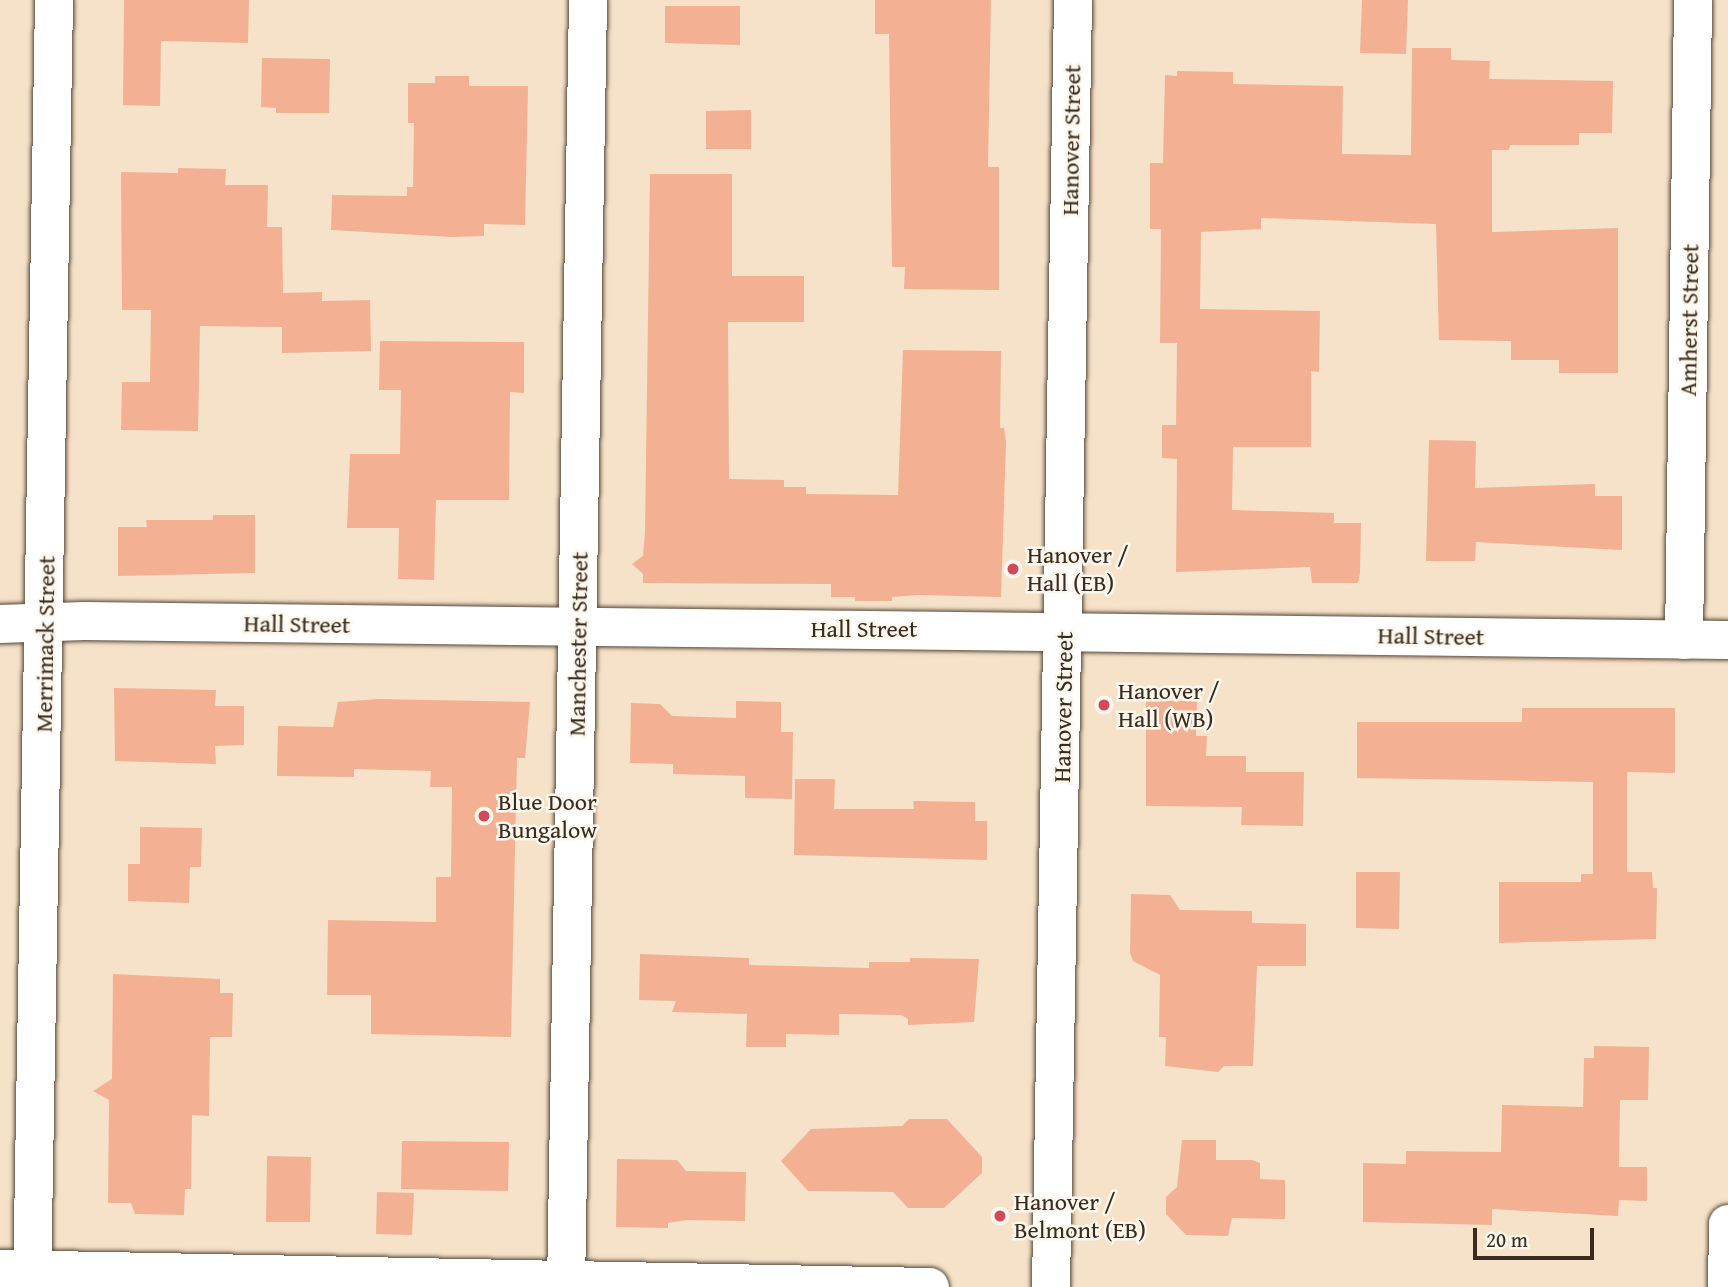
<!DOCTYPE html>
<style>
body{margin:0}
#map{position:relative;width:1728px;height:1287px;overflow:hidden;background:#f6e2c9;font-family:"Gentium Book Plus",serif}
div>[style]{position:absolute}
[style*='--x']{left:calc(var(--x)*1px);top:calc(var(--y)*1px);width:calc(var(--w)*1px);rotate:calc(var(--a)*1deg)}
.building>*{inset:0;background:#f3b093}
.roads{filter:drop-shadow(0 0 2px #574638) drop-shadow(0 0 2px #574638)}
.minor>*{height:38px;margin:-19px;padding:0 19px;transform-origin:19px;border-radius:19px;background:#fff}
.tertiary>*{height:38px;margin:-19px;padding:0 19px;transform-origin:19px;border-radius:19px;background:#fff}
.dots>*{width:19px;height:19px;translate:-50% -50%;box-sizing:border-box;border:4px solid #fbf7ec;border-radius:50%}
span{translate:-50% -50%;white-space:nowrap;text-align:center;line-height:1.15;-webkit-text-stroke:5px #fbf7ec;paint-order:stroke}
.street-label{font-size:24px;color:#3b2a1e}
.poi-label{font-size:24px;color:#3b2a1e}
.left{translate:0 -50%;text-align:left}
.scale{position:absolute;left:1473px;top:1228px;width:121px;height:32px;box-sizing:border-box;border:4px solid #3b2a1e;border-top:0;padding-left:9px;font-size:21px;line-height:24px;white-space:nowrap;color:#3b2a1e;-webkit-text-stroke:5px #fbf7ec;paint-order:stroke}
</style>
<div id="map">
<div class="building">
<div style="clip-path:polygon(124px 0,249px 0,248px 43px,161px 41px,160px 106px,123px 105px)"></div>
<div style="clip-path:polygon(875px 0,991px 0,988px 167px,999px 167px,999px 290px,904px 289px,905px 267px,892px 267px,889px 34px,875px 34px)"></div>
<div style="clip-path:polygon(1362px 0,1408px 0,1406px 54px,1360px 53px)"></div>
<div style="clip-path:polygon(665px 6px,740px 6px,740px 45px,665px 43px)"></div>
<div style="clip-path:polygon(1412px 48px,1451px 48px,1451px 60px,1490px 61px,1489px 79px,1613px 81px,1612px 133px,1579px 133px,1579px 145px,1510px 145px,1509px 150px,1492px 150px,1492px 232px,1618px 228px,1618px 373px,1559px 373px,1559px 360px,1511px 360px,1511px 341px,1439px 340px,1436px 224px,1261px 218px,1261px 229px,1201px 232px,1200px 309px,1320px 311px,1319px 372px,1311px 371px,1311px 447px,1233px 447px,1232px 510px,1334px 513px,1334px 523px,1361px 523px,1360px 573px,1358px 583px,1312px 583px,1310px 567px,1176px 572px,1177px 459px,1162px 458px,1162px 425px,1176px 425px,1177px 343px,1160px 343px,1161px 229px,1150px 229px,1150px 163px,1163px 163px,1165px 75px,1177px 76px,1177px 71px,1233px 72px,1233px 84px,1343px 86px,1342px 154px,1411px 155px)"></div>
<div style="clip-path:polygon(262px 58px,330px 59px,329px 113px,276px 113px,276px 108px,261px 107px)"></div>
<div style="clip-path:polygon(435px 76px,469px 76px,469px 86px,528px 86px,525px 225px,484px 224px,484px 236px,452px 237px,331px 230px,332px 195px,407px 196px,407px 187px,413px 187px,414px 123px,408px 123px,408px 83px,435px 83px)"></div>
<div style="clip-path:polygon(751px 110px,751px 149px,706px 149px,706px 111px)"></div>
<div style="clip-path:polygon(178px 168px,226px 169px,225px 185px,268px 185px,267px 227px,282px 227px,283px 293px,322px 292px,322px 301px,370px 300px,371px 351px,282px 353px,282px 327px,200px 326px,198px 431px,121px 430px,122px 382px,150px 382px,151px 310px,122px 310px,121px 172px,178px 173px)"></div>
<div style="clip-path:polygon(650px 174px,732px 174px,732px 276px,804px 276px,804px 322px,728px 322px,729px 479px,784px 480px,784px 487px,806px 487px,806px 494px,898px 495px,903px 350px,1001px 351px,1000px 428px,1004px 428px,1006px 443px,1001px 597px,918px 595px,892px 597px,892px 601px,855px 601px,855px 597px,831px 597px,831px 584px,643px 583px,643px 574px,632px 564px,643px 556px,645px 532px)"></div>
<div style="clip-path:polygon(380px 341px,524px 342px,524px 393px,510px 392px,509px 500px,436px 500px,434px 580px,398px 579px,399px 528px,347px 528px,350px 454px,400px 454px,401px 390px,379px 390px)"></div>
<div style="clip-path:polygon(1429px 440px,1476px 441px,1475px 488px,1595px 484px,1595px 496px,1622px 496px,1622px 550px,1476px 542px,1475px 561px,1426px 561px)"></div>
<div style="clip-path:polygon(213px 515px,255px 515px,255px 573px,118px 576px,118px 527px,147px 527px,146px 520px,213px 520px)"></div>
<div style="clip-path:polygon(114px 688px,216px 690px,215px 706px,244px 706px,244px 745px,215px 746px,216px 764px,115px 761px)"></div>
<div style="clip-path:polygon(379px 699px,530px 702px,525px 758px,517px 758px,511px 1037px,371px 1034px,371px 995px,327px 995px,328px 920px,436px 922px,436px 877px,451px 877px,452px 787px,430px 787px,431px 771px,354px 769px,354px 777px,277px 776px,278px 726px,333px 727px,338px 702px)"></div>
<div style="clip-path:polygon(736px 701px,781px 702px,781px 732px,793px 732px,792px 799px,745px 798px,745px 776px,673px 774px,673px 764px,630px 763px,631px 703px,660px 704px,672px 716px,736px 718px)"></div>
<div style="clip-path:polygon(1146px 701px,1197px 701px,1196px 736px,1207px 736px,1206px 756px,1246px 756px,1246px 772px,1304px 772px,1303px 826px,1241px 825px,1242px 807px,1146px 806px)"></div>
<div style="clip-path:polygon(1522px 708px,1675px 708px,1675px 773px,1627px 772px,1627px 872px,1652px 872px,1653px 888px,1657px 888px,1656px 939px,1499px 943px,1499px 882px,1581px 882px,1581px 874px,1593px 874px,1593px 782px,1357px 778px,1357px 722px,1522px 722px)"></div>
<div style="clip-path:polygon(795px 779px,835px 779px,834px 809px,914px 809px,913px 801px,975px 802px,975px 821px,987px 821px,987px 860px,794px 855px)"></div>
<div style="clip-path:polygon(140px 827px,202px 828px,201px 867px,190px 867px,189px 903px,128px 901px,128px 864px,140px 864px)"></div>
<div style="clip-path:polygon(1356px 872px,1400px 872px,1399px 929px,1356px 928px)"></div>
<div style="clip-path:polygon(1131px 894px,1170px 895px,1180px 910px,1252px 911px,1252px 923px,1306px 924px,1306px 966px,1257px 966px,1253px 1066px,1224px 1066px,1218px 1072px,1165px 1066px,1166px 1037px,1159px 1037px,1160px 975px,1133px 961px,1130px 953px)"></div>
<div style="clip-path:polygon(640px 954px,749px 958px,749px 965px,869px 968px,869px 962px,910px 962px,910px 958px,979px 959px,974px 1022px,908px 1025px,908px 1019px,901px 1015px,839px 1014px,839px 1035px,786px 1034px,786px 1047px,746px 1047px,747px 1014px,672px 1012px,676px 1001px,639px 1000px)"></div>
<div style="clip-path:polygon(113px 974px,220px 979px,220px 993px,233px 993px,232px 1037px,210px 1037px,209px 1116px,192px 1115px,191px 1189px,185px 1189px,184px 1215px,135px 1214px,131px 1203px,108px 1203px,109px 1100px,93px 1091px,112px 1079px)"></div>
<div style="clip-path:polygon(1594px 1046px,1649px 1047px,1648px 1100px,1620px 1100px,1619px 1167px,1647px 1167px,1647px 1201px,1619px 1200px,1618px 1216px,1492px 1209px,1492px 1225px,1363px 1222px,1363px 1163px,1406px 1164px,1406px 1151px,1501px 1152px,1502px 1105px,1583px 1107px,1584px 1058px,1594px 1058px)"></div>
<div style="clip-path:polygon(909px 1119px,947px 1119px,982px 1157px,982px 1173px,944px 1208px,908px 1208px,893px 1192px,808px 1191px,781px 1161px,811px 1129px,902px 1126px)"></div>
<div style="clip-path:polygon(1182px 1140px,1216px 1140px,1216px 1160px,1252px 1160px,1260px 1163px,1260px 1179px,1285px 1180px,1285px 1219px,1232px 1218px,1228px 1236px,1186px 1235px,1166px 1214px,1166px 1197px,1177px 1187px)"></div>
<div style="clip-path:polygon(402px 1141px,509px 1142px,508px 1191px,401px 1189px)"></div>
<div style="clip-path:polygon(267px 1156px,311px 1157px,310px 1222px,266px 1222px)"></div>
<div style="clip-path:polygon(617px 1159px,677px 1160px,686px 1171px,746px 1172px,745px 1221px,687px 1220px,668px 1223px,668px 1228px,616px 1227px)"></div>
<div style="clip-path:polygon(377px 1192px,414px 1193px,412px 1235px,376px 1234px)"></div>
</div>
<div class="roads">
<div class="minor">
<div style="--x:0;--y:624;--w:84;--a:-2"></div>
<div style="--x:84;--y:621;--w:1644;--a:0.66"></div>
<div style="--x:1684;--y:640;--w:640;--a:-89.19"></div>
<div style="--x:0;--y:1269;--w:930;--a:1.11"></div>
<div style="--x:32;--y:1287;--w:1287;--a:-89.02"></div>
<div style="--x:566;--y:1287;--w:1287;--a:-89.02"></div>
<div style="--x:1727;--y:1287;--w:63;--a:-89.1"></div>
</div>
<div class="tertiary">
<div style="--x:1051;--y:1287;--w:1287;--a:-89.02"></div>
</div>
</div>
<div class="dots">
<div style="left:1013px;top:569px;background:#d1495b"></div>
<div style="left:1104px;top:705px;background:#d1495b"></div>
<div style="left:484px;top:816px;background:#d1495b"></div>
<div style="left:1000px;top:1216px;background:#d1495b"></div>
</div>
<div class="street-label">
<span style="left:1071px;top:140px;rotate:-89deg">Hanover Street</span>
<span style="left:1689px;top:320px;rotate:-89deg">Amherst Street</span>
<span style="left:297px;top:624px;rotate:1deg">Hall Street</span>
<span style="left:864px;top:629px">Hall Street</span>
<span style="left:1431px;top:636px;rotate:1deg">Hall Street</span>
<span style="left:45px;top:644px;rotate:-89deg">Merrimack Street</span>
<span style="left:578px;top:644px;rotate:-89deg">Manchester Street</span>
<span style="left:1063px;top:707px;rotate:-89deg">Hanover Street</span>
</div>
<div class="poi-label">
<span class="left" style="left:1027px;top:569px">Hanover /<br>Hall (EB)</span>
<span class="left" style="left:1118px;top:705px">Hanover /<br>Hall (WB)</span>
<span class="left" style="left:498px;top:816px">Blue Door<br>Bungalow</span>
<span class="left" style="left:1014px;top:1216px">Hanover /<br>Belmont (EB)</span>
</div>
<div class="scale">20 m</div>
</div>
